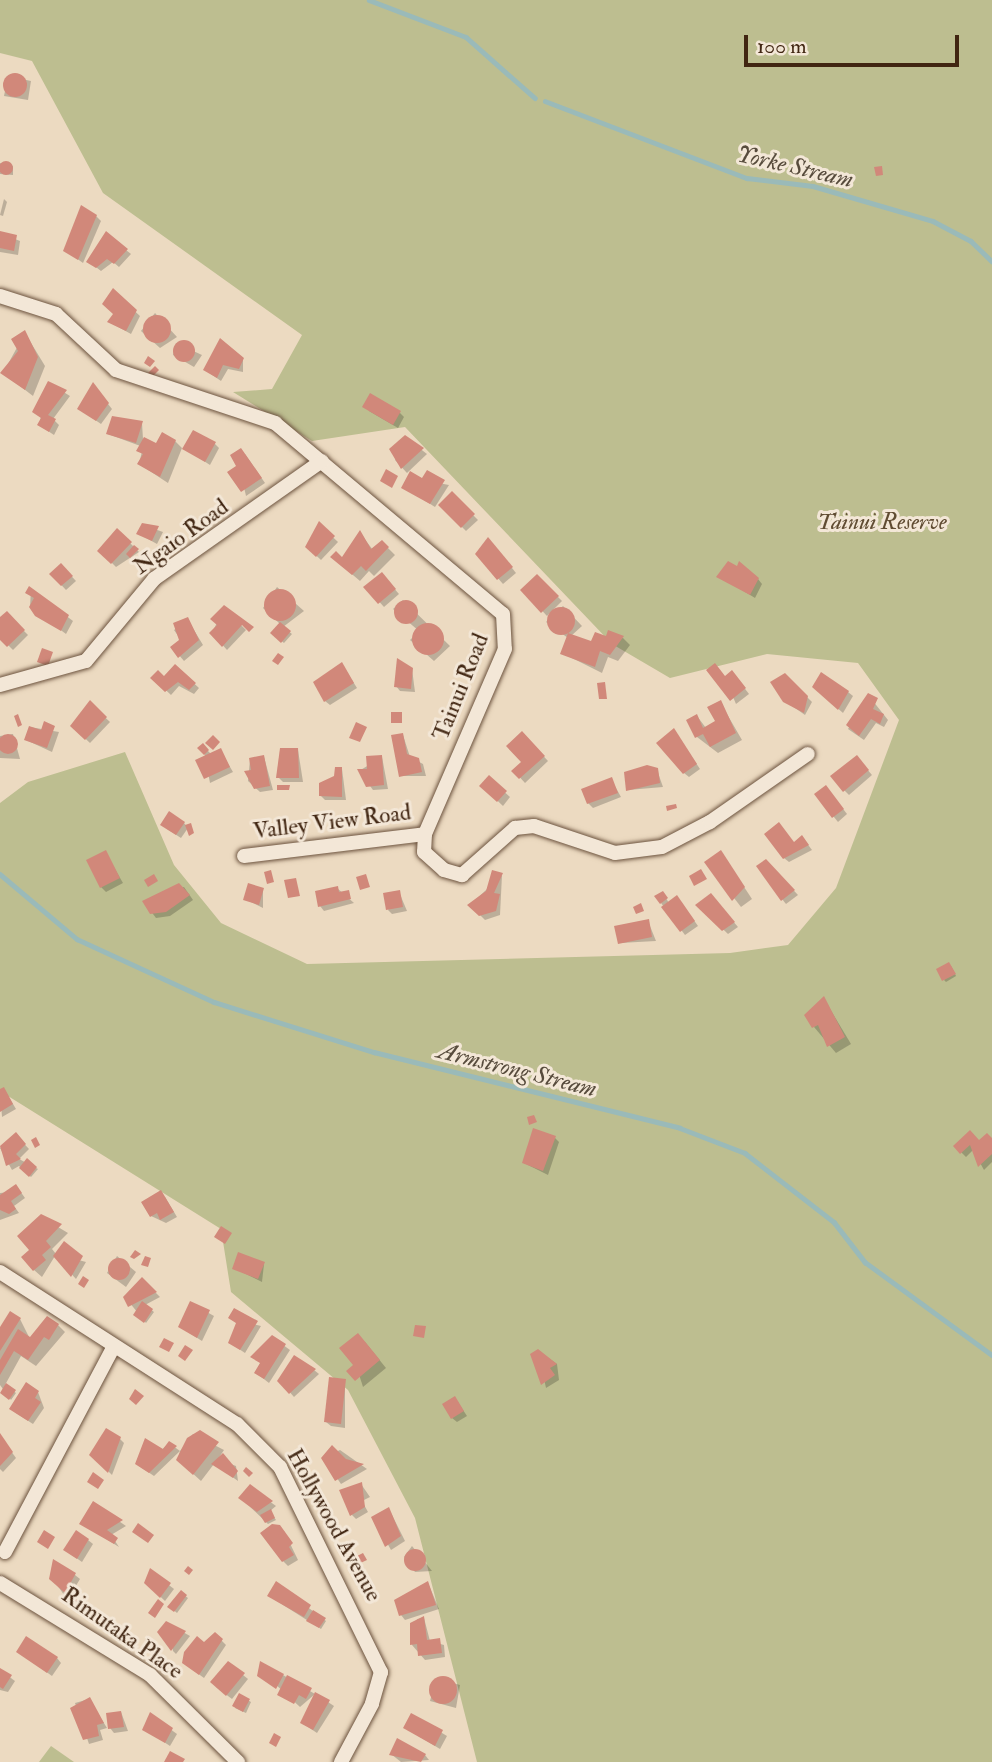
<!DOCTYPE html>
<style>
body{margin:0}
#map{position:relative;width:992px;height:1762px;overflow:hidden;background:#ecdac1;font-family:"IM FELL Double Pica",serif}
div>[style]{position:absolute}
[style*='--x']{left:calc(var(--x)*1px);top:calc(var(--y)*1px);width:calc(var(--w)*1px);rotate:calc(var(--a)*1deg)}
.green>*{inset:0;background:#bdbe90}
.shadow>*{inset:0;background:#0003}
.stream>*{height:4.5px;margin:-2.25px;padding:0 2.25px;transform-origin:2.25px;border-radius:2.25px;background:#9abab9}
.building>*{inset:0;background:#d1887a}
.round{border-radius:50%}
.roads{filter:drop-shadow(0 0 2px #6c533e) drop-shadow(0 0 2px #6c533e)}
.street>*{height:14px;margin:-7px;padding:0 7px;transform-origin:7px;border-radius:7px;background:#f3e7d7}
span{translate:-50% -50%;white-space:nowrap;text-align:center;line-height:1.15;-webkit-text-stroke:6px #f3e7d7;paint-order:stroke}
.park-label{font-size:23px;color:#604c32;font-style:italic}
.street-label{font-size:23px;color:#412612}
.water-label{font-size:24px;color:#574b3c;font-style:italic}
.scale{position:absolute;left:744px;top:35px;width:215px;height:32px;box-sizing:border-box;border:4px solid #412612;border-top:0;padding-left:9px;font-size:21px;line-height:24px;white-space:nowrap;color:#412612;-webkit-text-stroke:5px #f3e7d7;paint-order:stroke}
</style>
<div id="map">
<div class="green">
<div style="clip-path:polygon(0 0,992px 0,992px 1762px,477px 1762px,415px 1518px,348px 1390px,231px 1292px,221px 1229px,0 1091px,0 803px,28px 782px,125px 752px,174px 865px,221px 923px,307px 964px,730px 953px,788px 945px,836px 888px,899px 720px,858px 663px,767px 654px,670px 678px,612px 644px,405px 427px,312px 441px,233px 392px,272px 389px,302px 335px,103px 193px,32px 61px,0 53px)"></div>
<div style="clip-path:polygon(51px 1746px,74px 1762px,39px 1762px)"></div>
</div>
<div class="shadow">
<div style="clip-path:polygon(8px 76px,31px 81px,28px 100px,4px 96px)"></div>
<div style="clip-path:polygon(0 163px,13px 166px,13px 175px,0 174px)"></div>
<div style="clip-path:polygon(4px 199px,7px 202px,3px 216px,0 215px)"></div>
<div style="clip-path:polygon(96px 216px,101px 221px,83px 263px,65px 250px)"></div>
<div style="clip-path:polygon(0 233px,20px 241px,18px 255px,0 252px)"></div>
<div style="clip-path:polygon(126px 250px,131px 254px,119px 267px,113px 262px,101px 271px,88px 261px)"></div>
<div style="clip-path:polygon(113px 291px,140px 316px,131px 334px,109px 322px,116px 315px)"></div>
<div style="clip-path:polygon(155px 313px,177px 337px,160px 348px,141px 331px)"></div>
<div style="clip-path:polygon(25px 333px,45px 366px,33px 396px,3px 373px)"></div>
<div style="clip-path:polygon(176px 343px,202px 355px,194px 367px,173px 355px)"></div>
<div style="clip-path:polygon(243px 359px,243px 372px,228px 369px,221px 381px,205px 370px)"></div>
<div style="clip-path:polygon(49px 383px,70px 396px,53px 419px,59px 425px,54px 435px,39px 425px)"></div>
<div style="clip-path:polygon(93px 385px,112px 409px,101px 424px,79px 409px)"></div>
<div style="clip-path:polygon(369px 411px,400px 413px,404px 417px,398px 428px)"></div>
<div style="clip-path:polygon(142px 423px,143px 439px,157px 445px,175px 441px,182px 448px,168px 483px,139px 464px,143px 447px,108px 434px)"></div>
<div style="clip-path:polygon(405px 437px,427px 454px,407px 473px,395px 460px)"></div>
<div style="clip-path:polygon(215px 444px,219px 448px,210px 465px,185px 449px)"></div>
<div style="clip-path:polygon(245px 454px,265px 483px,246px 496px,239px 466px)"></div>
<div style="clip-path:polygon(423px 480px,449px 485px,435px 507px,403px 487px)"></div>
<div style="clip-path:polygon(452px 494px,478px 520px,466px 531px,440px 505px)"></div>
<div style="clip-path:polygon(319px 524px,338px 542px,321px 560px,307px 547px)"></div>
<div style="clip-path:polygon(143px 525px,163px 532px,157px 544px,139px 534px)"></div>
<div style="clip-path:polygon(117px 530px,139px 552px,116px 567px,100px 551px)"></div>
<div style="clip-path:polygon(360px 533px,373px 550px,382px 542px,395px 555px,374px 576px,369px 571px,360px 581px,340px 564px)"></div>
<div style="clip-path:polygon(492px 543px,516px 573px,503px 584px,477px 554px)"></div>
<div style="clip-path:polygon(61px 565px,76px 581px,66px 590px,51px 574px)"></div>
<div style="clip-path:polygon(537px 576px,562px 601px,547px 616px,523px 590px)"></div>
<div style="clip-path:polygon(719px 576px,758px 579px,762px 584px,755px 598px)"></div>
<div style="clip-path:polygon(386px 579px,399px 594px,384px 607px,366px 587px)"></div>
<div style="clip-path:polygon(277px 587px,304px 611px,283px 627px,292px 634px,284px 643px,272px 633px,280px 624px,263px 608px)"></div>
<div style="clip-path:polygon(31px 589px,73px 621px,66px 634px,30px 607px)"></div>
<div style="clip-path:polygon(403px 600px,450px 646px,434px 661px,410px 640px,419px 631px,393px 609px)"></div>
<div style="clip-path:polygon(563px 606px,582px 626px,571px 636px,592px 644px,623px 638px,630px 645px,618px 661px,608px 657px,602px 673px,562px 653px,568px 638px,546px 622px)"></div>
<div style="clip-path:polygon(224px 608px,246px 630px,227px 650px,212px 633px)"></div>
<div style="clip-path:polygon(7px 614px,28px 635px,13px 650px,0 637px)"></div>
<div style="clip-path:polygon(188px 620px,203px 645px,184px 661px,172px 647px,181px 640px,174px 630px)"></div>
<div style="clip-path:polygon(342px 664px,357px 688px,330px 705px,325px 701px)"></div>
<div style="clip-path:polygon(175px 666px,199px 688px,194px 694px,179px 686px,171px 695px,153px 678px,164px 678px)"></div>
<div style="clip-path:polygon(412px 669px,415px 692px,400px 691px,396px 686px)"></div>
<div style="clip-path:polygon(736px 677px,749px 694px,736px 704px,725px 678px)"></div>
<div style="clip-path:polygon(814px 687px,848px 692px,853px 696px,843px 713px)"></div>
<div style="clip-path:polygon(869px 696px,888px 720px,884px 727px,876px 723px,864px 740px,848px 729px)"></div>
<div style="clip-path:polygon(807px 697px,812px 702px,805px 715px,785px 701px)"></div>
<div style="clip-path:polygon(720px 702px,742px 740px,718px 753px,697px 737px,697px 716px,706px 728px,718px 722px)"></div>
<div style="clip-path:polygon(90px 703px,110px 722px,90px 743px,72px 726px)"></div>
<div style="clip-path:polygon(30px 727px,59px 732px,52px 752px,26px 740px)"></div>
<div style="clip-path:polygon(674px 730px,700px 769px,689px 777px,684px 773px)"></div>
<div style="clip-path:polygon(522px 733px,548px 761px,525px 783px,514px 771px,524px 762px)"></div>
<div style="clip-path:polygon(13px 734px,20px 759px,0 758px,0 736px)"></div>
<div style="clip-path:polygon(403px 735px,410px 757px,423px 764px,426px 776px,400px 776px)"></div>
<div style="clip-path:polygon(203px 746px,211px 754px,220px 750px,233px 772px,210px 783px)"></div>
<div style="clip-path:polygon(298px 750px,303px 782px,283px 782px,278px 777px)"></div>
<div style="clip-path:polygon(264px 757px,273px 790px,260px 792px,248px 781px,250px 760px)"></div>
<div style="clip-path:polygon(382px 757px,388px 789px,373px 790px,359px 771px)"></div>
<div style="clip-path:polygon(861px 762px,872px 775px,849px 795px,844px 790px)"></div>
<div style="clip-path:polygon(342px 769px,346px 800px,325px 800px,321px 796px)"></div>
<div style="clip-path:polygon(657px 770px,663px 787px,628px 790px)"></div>
<div style="clip-path:polygon(489px 778px,510px 797px,503px 806px,482px 786px)"></div>
<div style="clip-path:polygon(611px 779px,621px 797px,593px 808px,588px 803px)"></div>
<div style="clip-path:polygon(830px 792px,847px 814px,838px 822px,816px 795px)"></div>
<div style="clip-path:polygon(184px 823px,188px 828px,181px 838px,167px 829px)"></div>
<div style="clip-path:polygon(806px 842px,812px 850px,789px 862px,784px 858px,794px 843px)"></div>
<div style="clip-path:polygon(105px 852px,123px 883px,106px 892px,101px 887px)"></div>
<div style="clip-path:polygon(721px 852px,752px 899px,741px 907px,707px 863px)"></div>
<div style="clip-path:polygon(766px 861px,798px 895px,786px 904px,782px 899px)"></div>
<div style="clip-path:polygon(502px 875px,500px 915px,485px 920px,470px 905px)"></div>
<div style="clip-path:polygon(184px 887px,193px 900px,170px 916px,156px 918px,144px 902px)"></div>
<div style="clip-path:polygon(337px 888px,354px 903px,324px 911px,320px 906px)"></div>
<div style="clip-path:polygon(263px 890px,263px 908px,245px 899px)"></div>
<div style="clip-path:polygon(399px 892px,407px 911px,392px 914px,388px 910px)"></div>
<div style="clip-path:polygon(664px 895px,669px 903px,681px 902px,698px 926px,685px 935px,661px 903px)"></div>
<div style="clip-path:polygon(715px 900px,738px 927px,728px 934px,698px 905px)"></div>
<div style="clip-path:polygon(648px 921px,656px 941px,620px 943px)"></div>
<div style="clip-path:polygon(951px 966px,956px 976px,946px 982px,944px 980px)"></div>
<div style="clip-path:polygon(824px 999px,851px 1044px,836px 1053px,814px 1027px)"></div>
<div style="clip-path:polygon(4px 1089px,16px 1109px,2px 1117px,0 1091px)"></div>
<div style="clip-path:polygon(16px 1135px,29px 1149px,19px 1159px,38px 1169px,31px 1177px,19px 1166px,12px 1170px,0 1148px)"></div>
<div style="clip-path:polygon(555px 1138px,559px 1142px,548px 1175px,524px 1163px)"></div>
<div style="clip-path:polygon(992px 1140px,992px 1162px,984px 1170px,973px 1150px,966px 1157px,955px 1146px)"></div>
<div style="clip-path:polygon(20px 1191px,25px 1198px,14px 1206px,19px 1213px,0 1220px,0 1193px)"></div>
<div style="clip-path:polygon(165px 1197px,177px 1217px,166px 1223px,151px 1216px)"></div>
<div style="clip-path:polygon(43px 1218px,68px 1233px,52px 1249px,56px 1254px,86px 1262px,76px 1279px,55px 1256px,42px 1277px,34px 1270px,31px 1250px)"></div>
<div style="clip-path:polygon(117px 1256px,136px 1272px,126px 1287px,107px 1273px)"></div>
<div style="clip-path:polygon(264px 1264px,262px 1282px,234px 1268px)"></div>
<div style="clip-path:polygon(142px 1279px,160px 1297px,145px 1305px,154px 1312px,146px 1323px,125px 1297px)"></div>
<div style="clip-path:polygon(191px 1303px,214px 1316px,202px 1341px,180px 1327px)"></div>
<div style="clip-path:polygon(230px 1318px,261px 1326px,245px 1353px,230px 1343px,238px 1324px)"></div>
<div style="clip-path:polygon(20px 1319px,30px 1339px,58px 1325px,65px 1332px,36px 1366px,21px 1356px,5px 1385px,16px 1393px,11px 1400px,0 1385px,0 1331px)"></div>
<div style="clip-path:polygon(272px 1337px,290px 1350px,269px 1383px,256px 1373px)"></div>
<div style="clip-path:polygon(365px 1342px,386px 1368px,363px 1387px,356px 1365px)"></div>
<div style="clip-path:polygon(538px 1351px,557px 1364px,559px 1380px,546px 1388px)"></div>
<div style="clip-path:polygon(314px 1370px,319px 1374px,294px 1397px,279px 1380px)"></div>
<div style="clip-path:polygon(345px 1381px,345px 1428px,331px 1426px,326px 1422px)"></div>
<div style="clip-path:polygon(38px 1392px,44px 1408px,33px 1424px,16px 1413px)"></div>
<div style="clip-path:polygon(455px 1398px,467px 1416px,457px 1422px,452px 1418px)"></div>
<div style="clip-path:polygon(193px 1434px,224px 1450px,218px 1459px,236px 1466px,238px 1481px,214px 1464px,201px 1481px,178px 1460px,180px 1451px,154px 1476px,142px 1468px,169px 1443px,180px 1451px)"></div>
<div style="clip-path:polygon(0 1436px,16px 1458px,3px 1472px,0 1469px)"></div>
<div style="clip-path:polygon(119px 1438px,124px 1443px,112px 1475px,92px 1455px)"></div>
<div style="clip-path:polygon(340px 1450px,367px 1469px,341px 1484px,323px 1458px)"></div>
<div style="clip-path:polygon(361px 1484px,370px 1497px,362px 1501px,368px 1512px,356px 1519px,352px 1515px)"></div>
<div style="clip-path:polygon(250px 1487px,276px 1506px,270px 1511px,276px 1520px,268px 1524px,245px 1502px)"></div>
<div style="clip-path:polygon(94px 1504px,126px 1526px,111px 1535px,119px 1547px,82px 1524px)"></div>
<div style="clip-path:polygon(389px 1509px,405px 1541px,391px 1550px,373px 1518px)"></div>
<div style="clip-path:polygon(284px 1531px,298px 1560px,288px 1566px,283px 1561px)"></div>
<div style="clip-path:polygon(88px 1540px,93px 1544px,82px 1562px,65px 1550px)"></div>
<div style="clip-path:polygon(412px 1546px,432px 1571px,415px 1572px,404px 1557px)"></div>
<div style="clip-path:polygon(151px 1571px,174px 1589px,165px 1601px,146px 1583px)"></div>
<div style="clip-path:polygon(50px 1575px,75px 1575px,80px 1579px,71px 1594px,79px 1602px,69px 1602px)"></div>
<div style="clip-path:polygon(428px 1583px,439px 1609px,405px 1620px,401px 1615px)"></div>
<div style="clip-path:polygon(277px 1584px,326px 1621px,321px 1629px,269px 1596px)"></div>
<div style="clip-path:polygon(181px 1593px,188px 1598px,177px 1613px,170px 1607px)"></div>
<div style="clip-path:polygon(424px 1618px,430px 1641px,444px 1645px,445px 1657px,425px 1660px,412px 1645px,417px 1619px)"></div>
<div style="clip-path:polygon(167px 1623px,190px 1636px,176px 1654px,173px 1651px)"></div>
<div style="clip-path:polygon(215px 1634px,226px 1645px,204px 1678px,189px 1667px)"></div>
<div style="clip-path:polygon(18px 1652px,57px 1658px,61px 1663px,52px 1676px)"></div>
<div style="clip-path:polygon(228px 1663px,248px 1679px,232px 1699px,216px 1687px)"></div>
<div style="clip-path:polygon(0 1670px,15px 1681px,8px 1692px,0 1690px)"></div>
<div style="clip-path:polygon(261px 1671px,283px 1675px,315px 1694px,300px 1707px)"></div>
<div style="clip-path:polygon(436px 1678px,460px 1685px,456px 1708px,430px 1701px)"></div>
<div style="clip-path:polygon(316px 1694px,334px 1706px,317px 1733px,302px 1723px)"></div>
<div style="clip-path:polygon(239px 1695px,251px 1702px,246px 1713px,235px 1708px)"></div>
<div style="clip-path:polygon(89px 1699px,107px 1728px,100px 1730px,103px 1740px,89px 1744px,75px 1703px)"></div>
<div style="clip-path:polygon(121px 1712px,128px 1731px,114px 1733px,110px 1728px)"></div>
<div style="clip-path:polygon(151px 1715px,177px 1734px,170px 1746px,144px 1729px)"></div>
<div style="clip-path:polygon(412px 1715px,447px 1736px,440px 1749px,405px 1728px)"></div>
<div style="clip-path:polygon(391px 1754px,425px 1755px,429px 1760px,401px 1762px)"></div>
</div>
<div class="stream">
<div style="--x:369;--y:0;--w:104;--a:20.9"></div>
<div style="--x:466;--y:37;--w:92;--a:41.5"></div>
<div style="--x:545;--y:101;--w:216;--a:20.9"></div>
<div style="--x:747;--y:178;--w:66;--a:6.9"></div>
<div style="--x:813;--y:186;--w:125;--a:16.3"></div>
<div style="--x:933;--y:221;--w:43;--a:27.8"></div>
<div style="--x:971;--y:241;--w:29;--a:44"></div>
<div style="--x:0;--y:874;--w:101;--a:40.2"></div>
<div style="--x:77;--y:939;--w:151;--a:24.7"></div>
<div style="--x:214;--y:1002;--w:168;--a:17.4"></div>
<div style="--x:374;--y:1052;--w:315;--a:13.9"></div>
<div style="--x:680;--y:1128;--w:70;--a:21"></div>
<div style="--x:745;--y:1153;--w:113;--a:37.8"></div>
<div style="--x:834;--y:1222;--w:51;--a:52.2"></div>
<div style="--x:865;--y:1262;--w:157;--a:36.2"></div>
</div>
<div class="building">
<div class="round" style="left:3px;top:73px;width:24px;height:24px"></div>
<div class="round" style="left:-1px;top:161px;width:14px;height:14px"></div>
<div style="clip-path:polygon(882px 166px,883px 175px,876px 176px,874px 167px)"></div>
<div style="clip-path:polygon(81px 205px,97px 215px,78px 260px,63px 251px)"></div>
<div style="clip-path:polygon(0 231px,17px 235px,14px 251px,0 248px)"></div>
<div style="clip-path:polygon(106px 231px,128px 249px,114px 264px,107px 259px,96px 268px,86px 262px)"></div>
<div style="clip-path:polygon(113px 288px,137px 310px,126px 331px,107px 322px,113px 314px,102px 304px)"></div>
<div class="round" style="left:143px;top:315px;width:28px;height:28px"></div>
<div style="clip-path:polygon(25px 330px,38px 357px,25px 390px,0 373px,18px 351px,11px 339px)"></div>
<div style="clip-path:polygon(220px 338px,244px 358px,239px 369px,223px 365px,217px 378px,203px 370px)"></div>
<div class="round" style="left:173px;top:340px;width:22px;height:22px"></div>
<div style="clip-path:polygon(148px 356px,155px 361px,150px 367px,144px 363px)"></div>
<div style="clip-path:polygon(155px 366px,159px 370px,152px 377px,148px 373px)"></div>
<div style="clip-path:polygon(48px 381px,67px 390px,48px 415px,56px 419px,49px 432px,37px 425px,41px 418px,32px 412px)"></div>
<div style="clip-path:polygon(93px 382px,109px 403px,96px 421px,77px 409px)"></div>
<div style="clip-path:polygon(370px 393px,401px 411px,393px 425px,362px 407px)"></div>
<div style="clip-path:polygon(112px 416px,143px 421px,136px 443px,106px 434px)"></div>
<div style="clip-path:polygon(193px 430px,216px 442px,205px 462px,182px 449px)"></div>
<div style="clip-path:polygon(162px 432px,176px 440px,160px 477px,137px 464px,143px 454px,136px 451px,144px 437px,156px 443px)"></div>
<div style="clip-path:polygon(405px 435px,424px 448px,401px 469px,389px 449px)"></div>
<div style="clip-path:polygon(241px 448px,262px 478px,241px 492px,227px 472px,236px 466px,230px 455px)"></div>
<div style="clip-path:polygon(386px 469px,398px 476px,392px 488px,380px 481px)"></div>
<div style="clip-path:polygon(427px 470px,445px 480px,430px 504px,401px 488px,410px 471px,422px 478px)"></div>
<div style="clip-path:polygon(452px 491px,475px 514px,461px 528px,438px 505px)"></div>
<div style="clip-path:polygon(319px 521px,335px 536px,316px 557px,305px 547px)"></div>
<div style="clip-path:polygon(142px 523px,159px 526px,152px 541px,136px 534px)"></div>
<div style="clip-path:polygon(117px 528px,132px 542px,111px 564px,97px 551px)"></div>
<div style="clip-path:polygon(360px 530px,371px 549px,382px 540px,389px 547px,366px 571px,361px 566px,352px 575px,330px 557px,336px 551px,342px 557px)"></div>
<div style="clip-path:polygon(488px 537px,513px 567px,497px 580px,475px 554px)"></div>
<div style="clip-path:polygon(134px 545px,139px 549px,130px 558px,126px 554px)"></div>
<div style="clip-path:polygon(728px 561px,737px 566px,739px 561px,759px 578px,750px 595px,716px 577px)"></div>
<div style="clip-path:polygon(61px 563px,73px 576px,61px 586px,49px 574px)"></div>
<div style="clip-path:polygon(382px 572px,396px 589px,378px 604px,363px 587px)"></div>
<div style="clip-path:polygon(537px 574px,559px 596px,541px 613px,520px 590px)"></div>
<div style="clip-path:polygon(29px 586px,69px 615px,61px 631px,35px 616px,29px 607px,34px 598px,25px 593px)"></div>
<div class="round" style="left:264px;top:589px;width:32px;height:32px"></div>
<div class="round" style="left:394px;top:600px;width:24px;height:24px"></div>
<div style="clip-path:polygon(224px 605px,254px 627px,249px 632px,242px 625px,222px 647px,209px 633px,217px 625px,210px 619px)"></div>
<div class="round" style="left:547px;top:607px;width:28px;height:28px"></div>
<div style="clip-path:polygon(7px 611px,25px 630px,7px 647px,0 640px,0 617px)"></div>
<div style="clip-path:polygon(188px 617px,199px 640px,178px 658px,170px 647px,179px 640px,173px 623px)"></div>
<div style="clip-path:polygon(280px 622px,291px 631px,281px 643px,270px 633px)"></div>
<div class="round" style="left:412px;top:623px;width:32px;height:32px"></div>
<div style="clip-path:polygon(608px 630px,624px 636px,610px 655px,600px 651px,595px 667px,560px 654px,568px 633px,591px 641px,595px 632px,606px 636px)"></div>
<div style="clip-path:polygon(42px 648px,53px 652px,48px 666px,37px 662px)"></div>
<div style="clip-path:polygon(278px 653px,284px 657px,278px 665px,272px 661px)"></div>
<div style="clip-path:polygon(397px 658px,413px 668px,411px 689px,394px 687px)"></div>
<div style="clip-path:polygon(342px 662px,354px 683px,324px 702px,313px 682px)"></div>
<div style="clip-path:polygon(715px 663px,725px 676px,732px 670px,746px 688px,730px 701px,706px 670px)"></div>
<div style="clip-path:polygon(175px 664px,196px 683px,189px 690px,178px 682px,165px 692px,150px 678px,158px 670px,164px 676px)"></div>
<div style="clip-path:polygon(821px 672px,849px 691px,838px 710px,812px 687px)"></div>
<div style="clip-path:polygon(785px 673px,808px 696px,804px 713px,783px 702px,770px 682px)"></div>
<div style="clip-path:polygon(605px 682px,607px 699px,599px 699px,597px 683px)"></div>
<div style="clip-path:polygon(868px 693px,878px 698px,873px 709px,884px 714px,880px 724px,871px 719px,859px 736px,846px 725px)"></div>
<div style="clip-path:polygon(90px 700px,107px 717px,85px 740px,70px 726px)"></div>
<div style="clip-path:polygon(721px 700px,736px 733px,710px 747px,703px 734px,695px 738px,686px 720px,697px 714px,703px 728px,715px 721px,707px 707px)"></div>
<div style="clip-path:polygon(391px 712px,402px 712px,402px 723px,391px 723px)"></div>
<div style="clip-path:polygon(18px 714px,22px 725px,18px 727px,14px 716px)"></div>
<div style="clip-path:polygon(44px 721px,55px 726px,47px 748px,24px 740px,29px 726px,41px 730px)"></div>
<div style="clip-path:polygon(356px 722px,367px 727px,360px 742px,349px 738px)"></div>
<div style="clip-path:polygon(674px 728px,697px 764px,683px 774px,656px 743px)"></div>
<div style="clip-path:polygon(522px 731px,545px 756px,519px 779px,511px 771px,521px 762px,506px 746px)"></div>
<div style="clip-path:polygon(403px 733px,407px 754px,419px 758px,422px 772px,399px 777px,391px 735px)"></div>
<div class="round" style="left:-2px;top:734px;width:20px;height:20px"></div>
<div style="clip-path:polygon(213px 735px,220px 742px,213px 750px,205px 743px)"></div>
<div style="clip-path:polygon(203px 743px,209px 750px,204px 755px,197px 748px)"></div>
<div style="clip-path:polygon(221px 748px,230px 767px,204px 779px,195px 760px)"></div>
<div style="clip-path:polygon(280px 748px,298px 748px,299px 778px,276px 778px)"></div>
<div style="clip-path:polygon(264px 755px,270px 786px,254px 789px,244px 771px,251px 770px,249px 758px)"></div>
<div style="clip-path:polygon(382px 755px,384px 785px,366px 787px,357px 769px,367px 769px,366px 756px)"></div>
<div style="clip-path:polygon(857px 755px,869px 770px,843px 792px,830px 776px)"></div>
<div style="clip-path:polygon(647px 765px,658px 768px,660px 783px,626px 791px,624px 772px)"></div>
<div style="clip-path:polygon(335px 767px,342px 767px,342px 797px,319px 796px,319px 783px,334px 776px)"></div>
<div style="clip-path:polygon(489px 775px,507px 791px,497px 802px,479px 786px)"></div>
<div style="clip-path:polygon(612px 777px,618px 793px,587px 804px,581px 789px)"></div>
<div style="clip-path:polygon(277px 785px,290px 785px,289px 790px,277px 790px)"></div>
<div style="clip-path:polygon(826px 785px,844px 809px,832px 818px,814px 794px)"></div>
<div style="clip-path:polygon(676px 804px,677px 808px,667px 811px,666px 806px)"></div>
<div style="clip-path:polygon(169px 811px,185px 822px,176px 835px,160px 825px)"></div>
<div style="clip-path:polygon(779px 822px,794px 842px,802px 835px,809px 845px,783px 859px,764px 834px)"></div>
<div style="clip-path:polygon(191px 823px,194px 833px,189px 836px,185px 825px)"></div>
<div style="clip-path:polygon(106px 850px,120px 878px,100px 888px,86px 860px)"></div>
<div style="clip-path:polygon(721px 850px,745px 887px,732px 901px,704px 862px)"></div>
<div style="clip-path:polygon(766px 859px,795px 890px,781px 901px,756px 866px)"></div>
<div style="clip-path:polygon(701px 869px,707px 879px,694px 886px,689px 876px)"></div>
<div style="clip-path:polygon(271px 870px,274px 882px,267px 884px,264px 872px)"></div>
<div style="clip-path:polygon(492px 870px,503px 873px,494px 893px,500px 894px,496px 911px,479px 916px,467px 905px,486px 891px)"></div>
<div style="clip-path:polygon(154px 874px,158px 881px,148px 887px,144px 880px)"></div>
<div style="clip-path:polygon(366px 874px,370px 887px,360px 890px,356px 877px)"></div>
<div style="clip-path:polygon(296px 878px,300px 896px,288px 898px,284px 880px)"></div>
<div style="clip-path:polygon(179px 883px,190px 895px,166px 912px,150px 914px,142px 901px)"></div>
<div style="clip-path:polygon(248px 883px,264px 888px,259px 905px,243px 900px)"></div>
<div style="clip-path:polygon(338px 886px,339px 892px,349px 890px,351px 899px,318px 907px,315px 891px)"></div>
<div style="clip-path:polygon(400px 890px,403px 907px,386px 910px,383px 893px)"></div>
<div style="clip-path:polygon(663px 891px,668px 898px,660px 904px,654px 896px)"></div>
<div style="clip-path:polygon(711px 893px,735px 922px,722px 931px,695px 905px)"></div>
<div style="clip-path:polygon(677px 895px,695px 921px,680px 932px,661px 907px)"></div>
<div style="clip-path:polygon(641px 903px,644px 911px,636px 914px,633px 907px)"></div>
<div style="clip-path:polygon(649px 919px,652px 937px,618px 944px,614px 926px)"></div>
<div style="clip-path:polygon(949px 962px,956px 974px,942px 981px,936px 969px)"></div>
<div style="clip-path:polygon(824px 996px,845px 1037px,827px 1047px,818px 1025px,812px 1028px,804px 1015px)"></div>
<div style="clip-path:polygon(4px 1087px,13px 1104px,0 1112px,0 1089px)"></div>
<div style="clip-path:polygon(534px 1115px,537px 1122px,529px 1125px,527px 1117px)"></div>
<div style="clip-path:polygon(533px 1128px,556px 1136px,543px 1171px,522px 1163px)"></div>
<div style="clip-path:polygon(970px 1130px,979px 1140px,987px 1133px,992px 1138px,992px 1154px,978px 1167px,970px 1145px,960px 1154px,953px 1146px)"></div>
<div style="clip-path:polygon(16px 1132px,26px 1144px,16px 1154px,21px 1159px,6px 1166px,0 1146px)"></div>
<div style="clip-path:polygon(36px 1137px,40px 1145px,35px 1148px,31px 1140px)"></div>
<div style="clip-path:polygon(27px 1158px,37px 1167px,29px 1177px,19px 1168px)"></div>
<div style="clip-path:polygon(16px 1184px,22px 1193px,11px 1201px,16px 1209px,9px 1214px,0 1210px,0 1195px)"></div>
<div style="clip-path:polygon(161px 1190px,174px 1212px,160px 1220px,157px 1213px,150px 1217px,141px 1202px)"></div>
<div style="clip-path:polygon(41px 1214px,62px 1224px,46px 1241px,51px 1247px,42px 1255px,46px 1260px,33px 1271px,21px 1257px,29px 1250px,17px 1236px)"></div>
<div style="clip-path:polygon(221px 1226px,232px 1233px,225px 1244px,214px 1237px)"></div>
<div style="clip-path:polygon(64px 1241px,83px 1256px,71px 1277px,53px 1256px)"></div>
<div style="clip-path:polygon(135px 1250px,141px 1254px,134px 1259px,130px 1257px)"></div>
<div style="clip-path:polygon(238px 1252px,265px 1262px,258px 1279px,232px 1269px)"></div>
<div style="clip-path:polygon(145px 1256px,151px 1258px,148px 1267px,141px 1265px)"></div>
<div class="round" style="left:108px;top:1258px;width:22px;height:22px"></div>
<div style="clip-path:polygon(83px 1276px,89px 1280px,84px 1288px,78px 1284px)"></div>
<div style="clip-path:polygon(142px 1277px,157px 1292px,128px 1307px,123px 1297px)"></div>
<div style="clip-path:polygon(142px 1301px,153px 1309px,144px 1323px,133px 1315px)"></div>
<div style="clip-path:polygon(190px 1301px,210px 1310px,197px 1338px,178px 1327px)"></div>
<div style="clip-path:polygon(234px 1308px,258px 1321px,240px 1350px,228px 1343px,236px 1323px,228px 1318px)"></div>
<div style="clip-path:polygon(10px 1311px,21px 1318px,0 1351px,0 1327px)"></div>
<div style="clip-path:polygon(47px 1316px,59px 1324px,49px 1340px,44px 1337px,28px 1360px,14px 1351px,0 1375px,0 1360px,18px 1329px,30px 1337px)"></div>
<div style="clip-path:polygon(415px 1325px,426px 1326px,424px 1338px,413px 1336px)"></div>
<div style="clip-path:polygon(358px 1333px,380px 1360px,355px 1381px,346px 1371px,353px 1365px,339px 1348px)"></div>
<div style="clip-path:polygon(272px 1335px,286px 1344px,264px 1379px,254px 1373px,260px 1363px,250px 1357px)"></div>
<div style="clip-path:polygon(164px 1338px,174px 1343px,169px 1352px,159px 1347px)"></div>
<div style="clip-path:polygon(185px 1345px,193px 1350px,185px 1361px,178px 1356px)"></div>
<div style="clip-path:polygon(538px 1349px,557px 1364px,550px 1368px,555px 1375px,541px 1385px,530px 1354px)"></div>
<div style="clip-path:polygon(294px 1355px,316px 1369px,289px 1394px,277px 1381px)"></div>
<div style="clip-path:polygon(329px 1377px,346px 1379px,341px 1424px,324px 1422px)"></div>
<div style="clip-path:polygon(26px 1382px,39px 1391px,35px 1398px,41px 1402px,28px 1421px,9px 1409px)"></div>
<div style="clip-path:polygon(6px 1383px,16px 1390px,9px 1400px,0 1393px)"></div>
<div style="clip-path:polygon(135px 1389px,144px 1396px,136px 1405px,129px 1399px)"></div>
<div style="clip-path:polygon(455px 1396px,464px 1411px,451px 1419px,442px 1404px)"></div>
<div style="clip-path:polygon(106px 1428px,121px 1437px,108px 1473px,89px 1455px)"></div>
<div style="clip-path:polygon(200px 1430px,219px 1442px,193px 1475px,176px 1460px,187px 1438px)"></div>
<div style="clip-path:polygon(0 1433px,13px 1452px,0 1466px)"></div>
<div style="clip-path:polygon(145px 1438px,163px 1449px,169px 1441px,177px 1446px,149px 1473px,135px 1464px)"></div>
<div style="clip-path:polygon(332px 1445px,346px 1459px,364px 1464px,335px 1481px,321px 1458px)"></div>
<div style="clip-path:polygon(223px 1453px,238px 1471px,233px 1478px,211px 1464px)"></div>
<div style="clip-path:polygon(246px 1467px,253px 1473px,249px 1477px,243px 1471px)"></div>
<div style="clip-path:polygon(93px 1472px,104px 1480px,98px 1489px,87px 1482px)"></div>
<div style="clip-path:polygon(362px 1482px,365px 1507px,350px 1516px,339px 1490px)"></div>
<div style="clip-path:polygon(250px 1484px,273px 1501px,257px 1512px,238px 1498px)"></div>
<div style="clip-path:polygon(93px 1501px,123px 1520px,107px 1530px,118px 1538px,114px 1544px,79px 1524px)"></div>
<div style="clip-path:polygon(389px 1507px,401px 1536px,385px 1547px,371px 1517px)"></div>
<div style="clip-path:polygon(271px 1509px,275px 1518px,265px 1523px,260px 1515px)"></div>
<div style="clip-path:polygon(138px 1523px,154px 1535px,148px 1543px,132px 1532px)"></div>
<div style="clip-path:polygon(272px 1524px,280px 1525px,293px 1543px,289px 1547px,294px 1555px,282px 1562px,260px 1533px)"></div>
<div style="clip-path:polygon(44px 1530px,55px 1537px,48px 1549px,37px 1542px)"></div>
<div style="clip-path:polygon(76px 1530px,89px 1539px,77px 1559px,63px 1550px)"></div>
<div class="round" style="left:404px;top:1549px;width:22px;height:22px"></div>
<div style="clip-path:polygon(363px 1553px,367px 1560px,356px 1565px,353px 1558px)"></div>
<div style="clip-path:polygon(53px 1559px,76px 1573px,65px 1593px,49px 1579px)"></div>
<div style="clip-path:polygon(188px 1566px,193px 1570px,189px 1575px,184px 1571px)"></div>
<div style="clip-path:polygon(150px 1568px,171px 1583px,160px 1598px,144px 1583px)"></div>
<div style="clip-path:polygon(276px 1581px,311px 1605px,304px 1617px,267px 1596px)"></div>
<div style="clip-path:polygon(428px 1581px,436px 1605px,399px 1616px,394px 1600px)"></div>
<div style="clip-path:polygon(181px 1590px,187px 1595px,174px 1612px,167px 1607px)"></div>
<div style="clip-path:polygon(66px 1592px,79px 1593px,78px 1601px,65px 1600px)"></div>
<div style="clip-path:polygon(158px 1599px,164px 1604px,155px 1618px,148px 1613px)"></div>
<div style="clip-path:polygon(313px 1610px,326px 1618px,319px 1628px,306px 1621px)"></div>
<div style="clip-path:polygon(424px 1616px,427px 1640px,440px 1638px,442px 1653px,418px 1656px,417px 1644px,410px 1645px,410px 1623px)"></div>
<div style="clip-path:polygon(166px 1621px,186px 1631px,171px 1651px,157px 1632px)"></div>
<div style="clip-path:polygon(215px 1632px,223px 1639px,199px 1675px,182px 1663px,184px 1652px,197px 1636px,204px 1642px)"></div>
<div style="clip-path:polygon(26px 1636px,58px 1657px,47px 1673px,16px 1652px)"></div>
<div style="clip-path:polygon(228px 1661px,245px 1673px,226px 1696px,210px 1682px)"></div>
<div style="clip-path:polygon(260px 1661px,284px 1674px,276px 1689px,257px 1676px)"></div>
<div style="clip-path:polygon(0 1668px,12px 1675px,3px 1689px,0 1687px)"></div>
<div style="clip-path:polygon(287px 1675px,312px 1688px,306px 1699px,299px 1695px,294px 1704px,277px 1695px)"></div>
<div class="round" style="left:429px;top:1676px;width:28px;height:28px"></div>
<div style="clip-path:polygon(315px 1692px,330px 1700px,313px 1730px,300px 1723px)"></div>
<div style="clip-path:polygon(239px 1693px,250px 1699px,243px 1712px,232px 1706px)"></div>
<div style="clip-path:polygon(90px 1697px,104px 1723px,97px 1725px,99px 1736px,83px 1740px,70px 1708px)"></div>
<div style="clip-path:polygon(121px 1711px,124px 1727px,108px 1729px,106px 1713px)"></div>
<div style="clip-path:polygon(150px 1712px,173px 1728px,165px 1743px,142px 1730px)"></div>
<div style="clip-path:polygon(411px 1713px,443px 1730px,435px 1746px,403px 1728px)"></div>
<div style="clip-path:polygon(274px 1733px,281px 1737px,276px 1747px,269px 1743px)"></div>
<div style="clip-path:polygon(397px 1738px,426px 1754px,421px 1762px,389px 1755px)"></div>
<div style="clip-path:polygon(170px 1751px,185px 1759px,183px 1762px,164px 1762px)"></div>
</div>
<div class="roads">
<div class="street">
<div style="--x:0;--y:296;--w:59;--a:17.8"></div>
<div style="--x:56;--y:314;--w:82;--a:43"></div>
<div style="--x:116;--y:370;--w:168;--a:18.4"></div>
<div style="--x:275;--y:423;--w:297;--a:40"></div>
<div style="--x:503;--y:614;--w:35;--a:87"></div>
<div style="--x:505;--y:649;--w:202;--a:113.4"></div>
<div style="--x:425;--y:834;--w:18;--a:93"></div>
<div style="--x:424;--y:852;--w:27;--a:42"></div>
<div style="--x:444;--y:870;--w:19;--a:16"></div>
<div style="--x:462;--y:875;--w:71;--a:-41.6"></div>
<div style="--x:515;--y:828;--w:19;--a:-6"></div>
<div style="--x:534;--y:826;--w:85;--a:18.4"></div>
<div style="--x:615;--y:853;--w:47;--a:-7.3"></div>
<div style="--x:662;--y:847;--w:54;--a:-27.5"></div>
<div style="--x:710;--y:822;--w:119;--a:-34.8"></div>
<div style="--x:0;--y:685;--w:89;--a:-15.6"></div>
<div style="--x:86;--y:661;--w:107;--a:-50.3"></div>
<div style="--x:154;--y:579;--w:205;--a:-35.1"></div>
<div style="--x:244;--y:856;--w:182;--a:-6.9"></div>
<div style="--x:0;--y:1272;--w:282;--a:32.7"></div>
<div style="--x:237;--y:1424;--w:61;--a:45"></div>
<div style="--x:280;--y:1467;--w:229;--a:63.8"></div>
<div style="--x:381;--y:1672;--w:33;--a:106"></div>
<div style="--x:372;--y:1704;--w:66;--a:118.1"></div>
<div style="--x:5;--y:1552;--w:233;--a:-62.1"></div>
<div style="--x:0;--y:1583;--w:176;--a:31.5"></div>
<div style="--x:150;--y:1675;--w:124;--a:44.7"></div>
</div>
</div>
<div class="park-label">
<span style="left:882px;top:522px">Tainui Reserve</span>
</div>
<div class="street-label">
<span style="left:181px;top:537px;rotate:-36deg">Ngaio Road</span>
<span style="left:461px;top:687px;rotate:-68deg">Tainui Road</span>
<span style="left:332px;top:822px;rotate:-7deg">Valley View Road</span>
<span style="left:334px;top:1525px;rotate:61deg">Hollywood Avenue</span>
<span style="left:122px;top:1633px;rotate:35deg">Rimutaka Place</span>
</div>
<div class="water-label">
<span style="left:795px;top:167px;rotate:13deg">Yorke Stream</span>
<span style="left:517px;top:1070px;rotate:14deg">Armstrong Stream</span>
</div>
<div class="scale">100 m</div>
</div>
